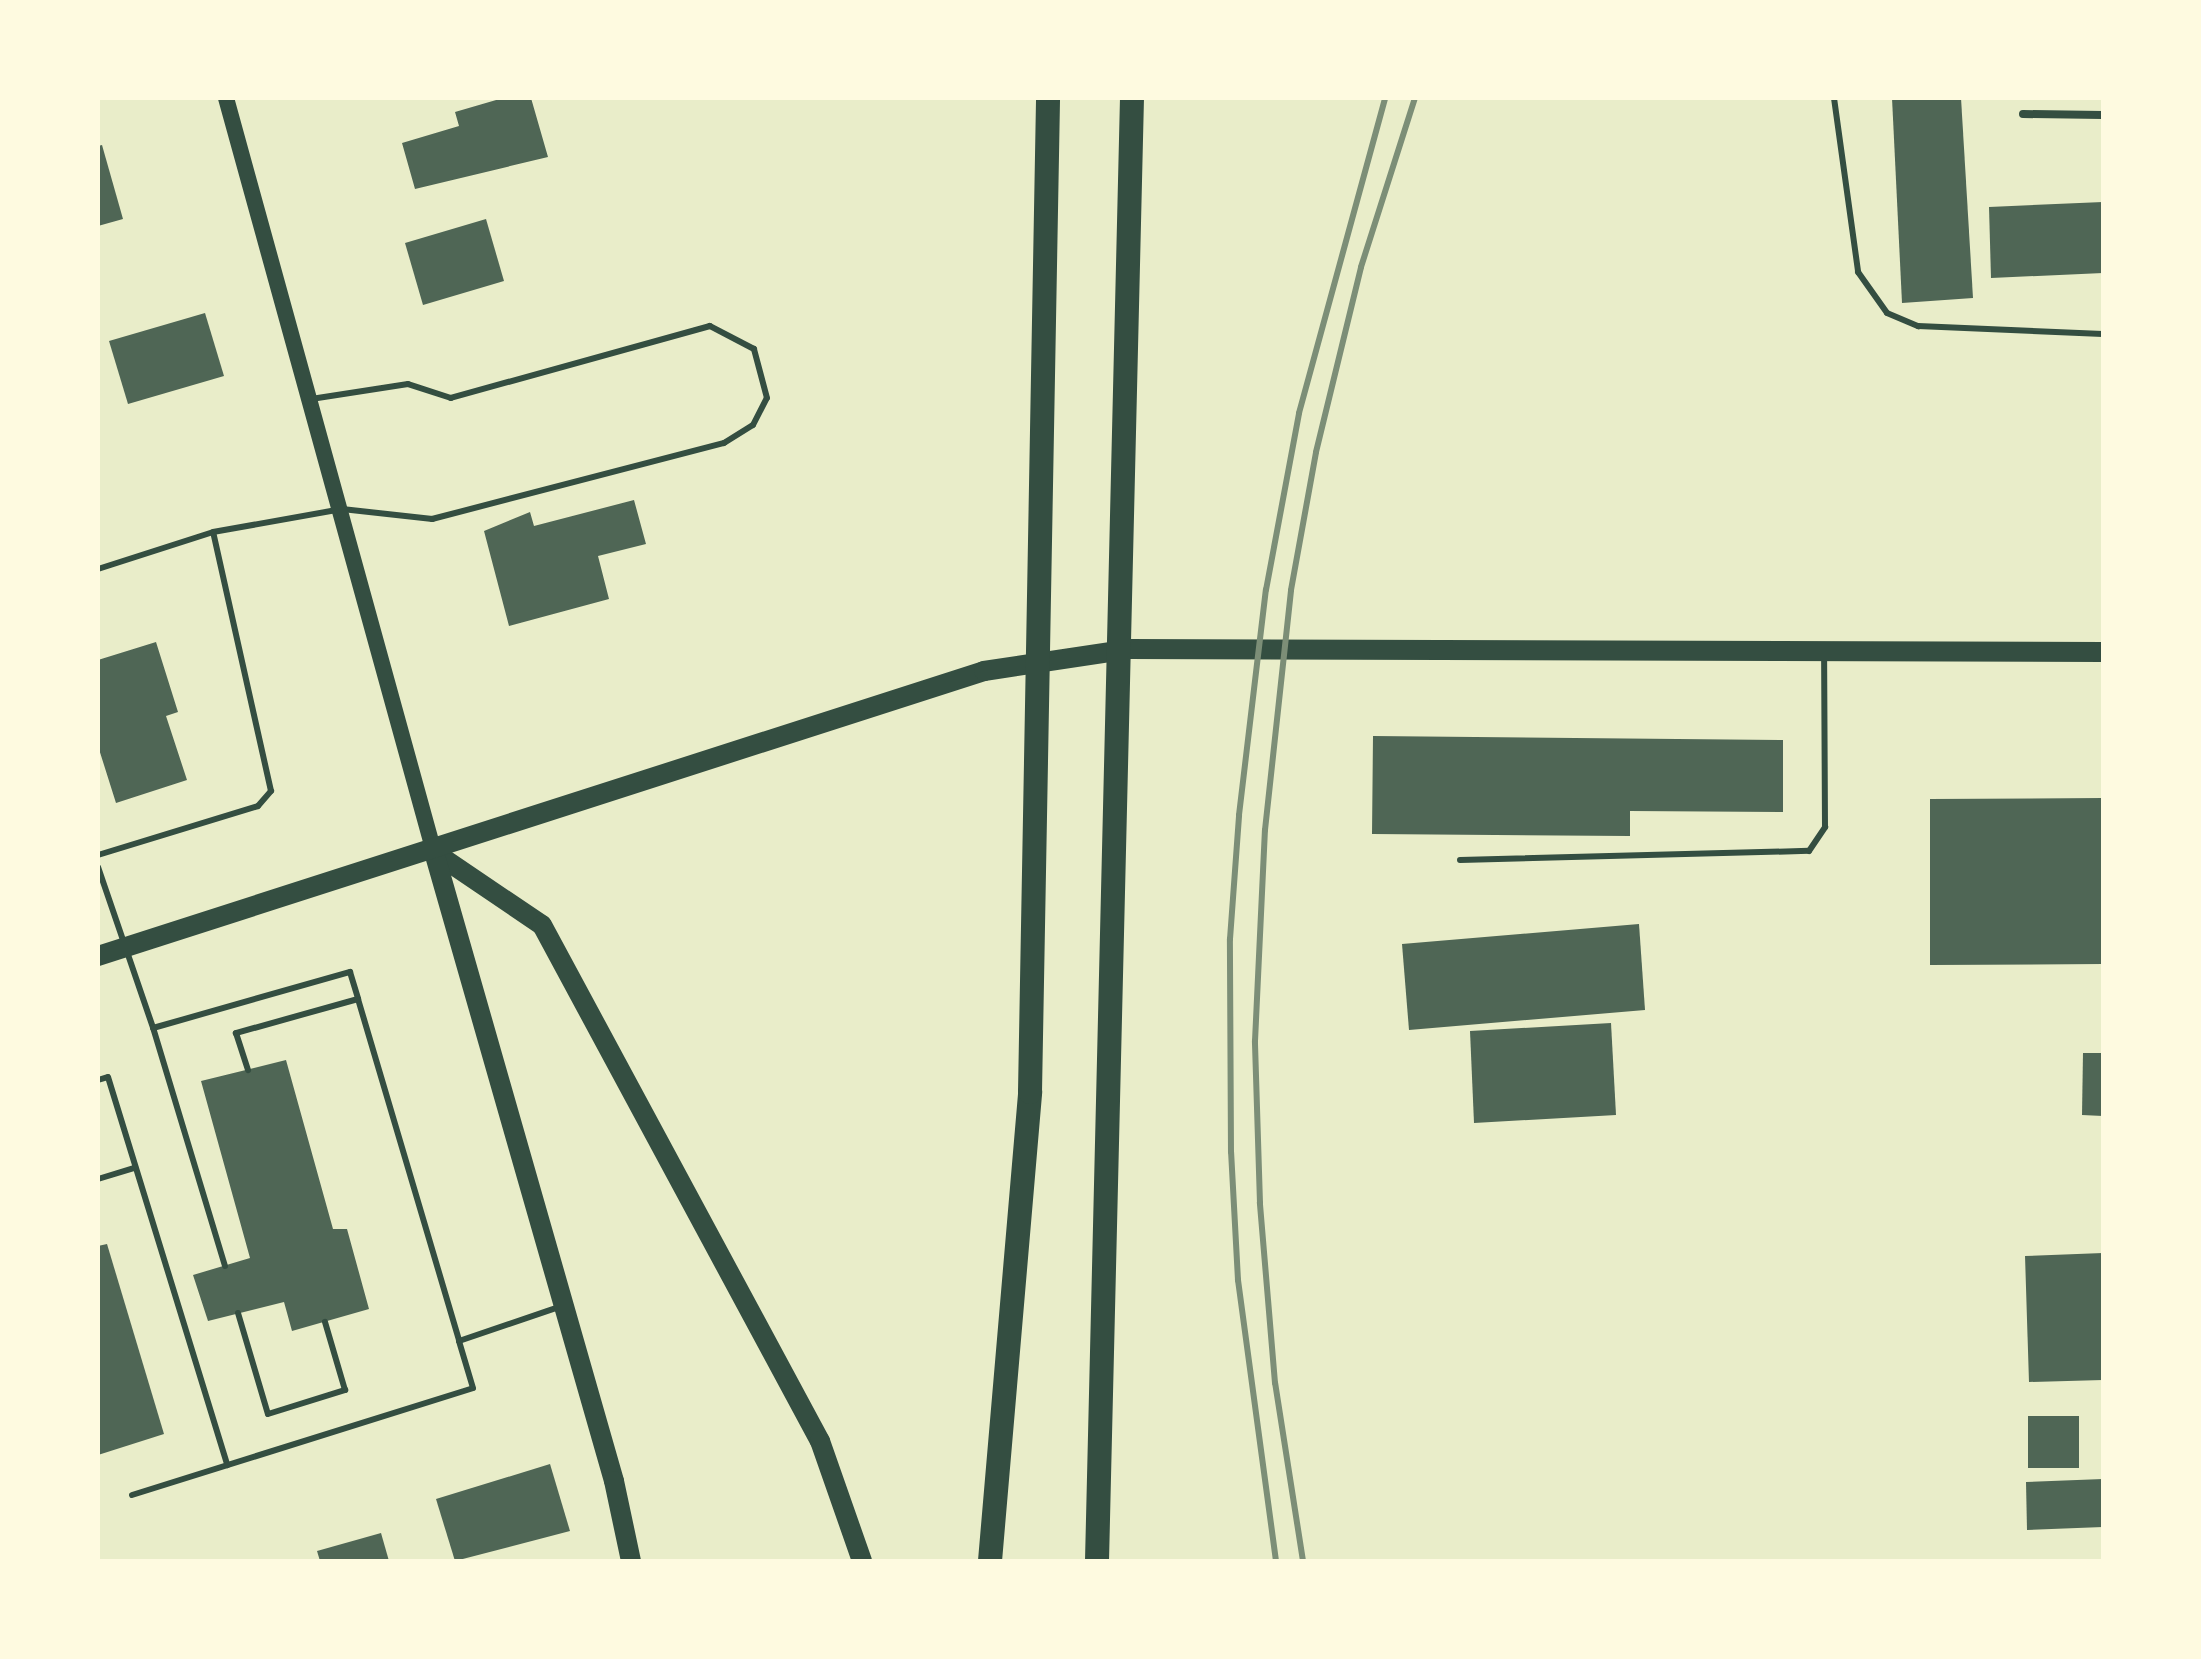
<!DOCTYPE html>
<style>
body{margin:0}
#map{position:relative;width:2201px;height:1659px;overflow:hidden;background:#e9edc9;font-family:Jost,sans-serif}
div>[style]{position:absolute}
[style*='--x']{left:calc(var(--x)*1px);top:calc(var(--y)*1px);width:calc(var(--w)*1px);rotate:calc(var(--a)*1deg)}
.building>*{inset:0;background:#4f6655}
.service>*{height:6px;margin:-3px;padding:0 3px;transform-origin:3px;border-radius:3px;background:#344e41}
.minor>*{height:8px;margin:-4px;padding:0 4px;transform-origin:4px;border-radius:4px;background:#344e41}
.secondary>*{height:16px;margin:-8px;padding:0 8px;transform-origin:8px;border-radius:8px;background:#344e41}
.primary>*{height:20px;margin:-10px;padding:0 10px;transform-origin:10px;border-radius:10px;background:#344e41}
.motorway>*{height:24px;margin:-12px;padding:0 12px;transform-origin:12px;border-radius:12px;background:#344e41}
.rail>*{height:6px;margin:-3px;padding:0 3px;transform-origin:3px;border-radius:3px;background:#7c8e77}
span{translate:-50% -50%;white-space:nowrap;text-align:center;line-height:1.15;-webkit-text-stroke:7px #fefae0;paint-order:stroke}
.frame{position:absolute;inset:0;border:100px solid #fefae0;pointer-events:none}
</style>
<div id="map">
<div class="building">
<div style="clip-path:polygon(503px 98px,531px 98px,548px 157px,415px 189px,402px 143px,459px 126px,455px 112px)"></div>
<div style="clip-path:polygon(1892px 98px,1961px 98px,1973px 298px,1902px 303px)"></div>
<div style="clip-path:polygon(102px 145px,123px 219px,98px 226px,98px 146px)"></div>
<div style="clip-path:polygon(2103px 202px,2103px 273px,1991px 278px,1989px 207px)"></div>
<div style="clip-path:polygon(486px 219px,504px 281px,423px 305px,405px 243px)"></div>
<div style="clip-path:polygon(205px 313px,224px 376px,128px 404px,109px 341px)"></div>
<div style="clip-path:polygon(634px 500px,646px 544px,598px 556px,609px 599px,509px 626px,484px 531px,530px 512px,534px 526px)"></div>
<div style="clip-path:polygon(156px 642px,178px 712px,166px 716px,187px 780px,116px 803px,98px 746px,98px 660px)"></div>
<div style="clip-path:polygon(1373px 736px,1783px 740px,1783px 812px,1630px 811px,1630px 836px,1372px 834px)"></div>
<div style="clip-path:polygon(2103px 798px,2103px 964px,1930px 965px,1930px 799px)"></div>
<div style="clip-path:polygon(1639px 924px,1645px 1010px,1409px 1030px,1402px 944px)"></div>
<div style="clip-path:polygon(1611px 1023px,1616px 1115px,1474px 1123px,1470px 1031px)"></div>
<div style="clip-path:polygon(2083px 1053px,2103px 1053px,2103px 1116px,2082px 1115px)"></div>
<div style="clip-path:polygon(286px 1060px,333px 1229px,347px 1229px,369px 1309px,292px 1331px,284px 1302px,208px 1321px,193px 1275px,250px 1258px,201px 1081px)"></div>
<div style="clip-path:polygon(107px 1244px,164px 1434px,98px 1455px,98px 1246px)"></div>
<div style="clip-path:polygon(2103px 1253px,2103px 1380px,2029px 1382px,2025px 1256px)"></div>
<div style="clip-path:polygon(2028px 1416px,2079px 1416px,2079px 1468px,2028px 1468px)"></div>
<div style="clip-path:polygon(550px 1464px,570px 1531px,455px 1561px,436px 1499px)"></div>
<div style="clip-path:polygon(2103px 1479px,2103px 1527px,2027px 1530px,2026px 1482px)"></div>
<div style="clip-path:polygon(381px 1533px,389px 1561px,320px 1561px,317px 1551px)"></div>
</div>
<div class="service">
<div style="--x:1834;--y:98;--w:176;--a:82.1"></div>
<div style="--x:1858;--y:272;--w:50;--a:54.7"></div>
<div style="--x:1887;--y:313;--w:34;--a:23"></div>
<div style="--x:1918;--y:326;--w:185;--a:2.5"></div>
<div style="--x:98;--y:569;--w:121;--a:-17.8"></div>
<div style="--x:213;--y:532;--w:131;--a:-10.1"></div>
<div style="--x:342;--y:509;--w:91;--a:6.3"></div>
<div style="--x:432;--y:519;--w:302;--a:-14.6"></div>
<div style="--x:724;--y:443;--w:34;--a:-32"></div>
<div style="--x:753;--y:425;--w:30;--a:-63"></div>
<div style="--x:767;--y:398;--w:51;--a:-104.9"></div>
<div style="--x:754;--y:349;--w:50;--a:-152.4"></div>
<div style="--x:710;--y:326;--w:269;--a:164.5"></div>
<div style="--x:451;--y:398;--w:45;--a:-162"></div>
<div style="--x:408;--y:384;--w:98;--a:171.2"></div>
<div style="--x:98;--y:855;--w:167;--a:-17"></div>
<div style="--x:258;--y:806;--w:20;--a:-49"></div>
<div style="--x:271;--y:791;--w:265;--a:-102.6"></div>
<div style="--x:1460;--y:860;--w:349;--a:-1.5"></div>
<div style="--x:1809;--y:851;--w:29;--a:-56"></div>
<div style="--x:1825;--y:827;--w:172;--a:-90.3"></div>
<div style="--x:98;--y:867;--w:170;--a:71.1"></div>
<div style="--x:358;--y:999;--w:357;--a:73.5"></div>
<div style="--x:98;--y:1080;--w:10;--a:-17"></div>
<div style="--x:108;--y:1077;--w:406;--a:72.9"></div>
<div style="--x:98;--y:1179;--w:39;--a:-17"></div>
<div style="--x:225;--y:1266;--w:249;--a:-106.8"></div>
<div style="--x:153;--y:1028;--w:205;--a:-15.9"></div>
<div style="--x:350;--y:972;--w:28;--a:73"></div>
<div style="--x:358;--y:999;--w:127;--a:164.4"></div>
<div style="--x:236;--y:1033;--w:39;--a:72"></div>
<div style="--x:238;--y:1313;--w:105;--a:73.5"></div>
<div style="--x:268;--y:1414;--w:81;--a:-17.3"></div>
<div style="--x:345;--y:1390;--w:71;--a:-106.4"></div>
<div style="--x:132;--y:1495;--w:357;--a:-17.4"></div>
<div style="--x:473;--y:1388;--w:49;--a:-106.6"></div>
<div style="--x:459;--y:1341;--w:106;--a:-18.8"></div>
</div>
<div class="minor">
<div style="--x:2023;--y:114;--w:80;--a:0.7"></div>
</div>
<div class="secondary">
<div style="--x:226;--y:98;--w:782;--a:74.58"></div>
</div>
<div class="primary">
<div style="--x:434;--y:852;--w:130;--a:34.1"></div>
<div style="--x:542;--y:925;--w:586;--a:61.69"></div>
<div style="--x:820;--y:1441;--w:127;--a:70.7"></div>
<div style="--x:434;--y:852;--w:654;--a:74.03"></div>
<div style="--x:614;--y:1481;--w:82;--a:78"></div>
<div style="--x:98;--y:956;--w:931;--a:-17.83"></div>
<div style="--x:984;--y:671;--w:147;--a:-8.6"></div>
<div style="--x:1129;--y:649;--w:974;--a:0.18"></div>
</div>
<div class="motorway">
<div style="--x:990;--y:1561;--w:471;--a:-85.1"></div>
<div style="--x:1030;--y:1092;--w:994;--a:-88.96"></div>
<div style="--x:1097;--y:1561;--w:1463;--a:-88.63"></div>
</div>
<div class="rail">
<div style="--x:1276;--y:1561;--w:284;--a:-97.7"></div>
<div style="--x:1238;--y:1280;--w:128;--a:-93.1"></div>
<div style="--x:1231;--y:1152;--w:213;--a:-90.3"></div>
<div style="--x:1230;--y:939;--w:124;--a:-85.8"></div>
<div style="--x:1239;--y:815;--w:227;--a:-83.2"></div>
<div style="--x:1266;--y:590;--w:180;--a:-79.4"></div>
<div style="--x:1299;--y:413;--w:327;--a:-74.7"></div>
<div style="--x:1303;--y:1561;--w:180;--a:-98.9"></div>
<div style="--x:1275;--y:1383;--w:181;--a:-94.8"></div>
<div style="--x:1260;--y:1203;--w:162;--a:-91.8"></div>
<div style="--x:1255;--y:1041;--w:211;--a:-87.3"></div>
<div style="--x:1265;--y:830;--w:241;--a:-83.8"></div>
<div style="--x:1291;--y:590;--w:140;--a:-79.7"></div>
<div style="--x:1316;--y:452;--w:190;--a:-76.3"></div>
<div style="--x:1361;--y:267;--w:177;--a:-72.3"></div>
</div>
<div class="frame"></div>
</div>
